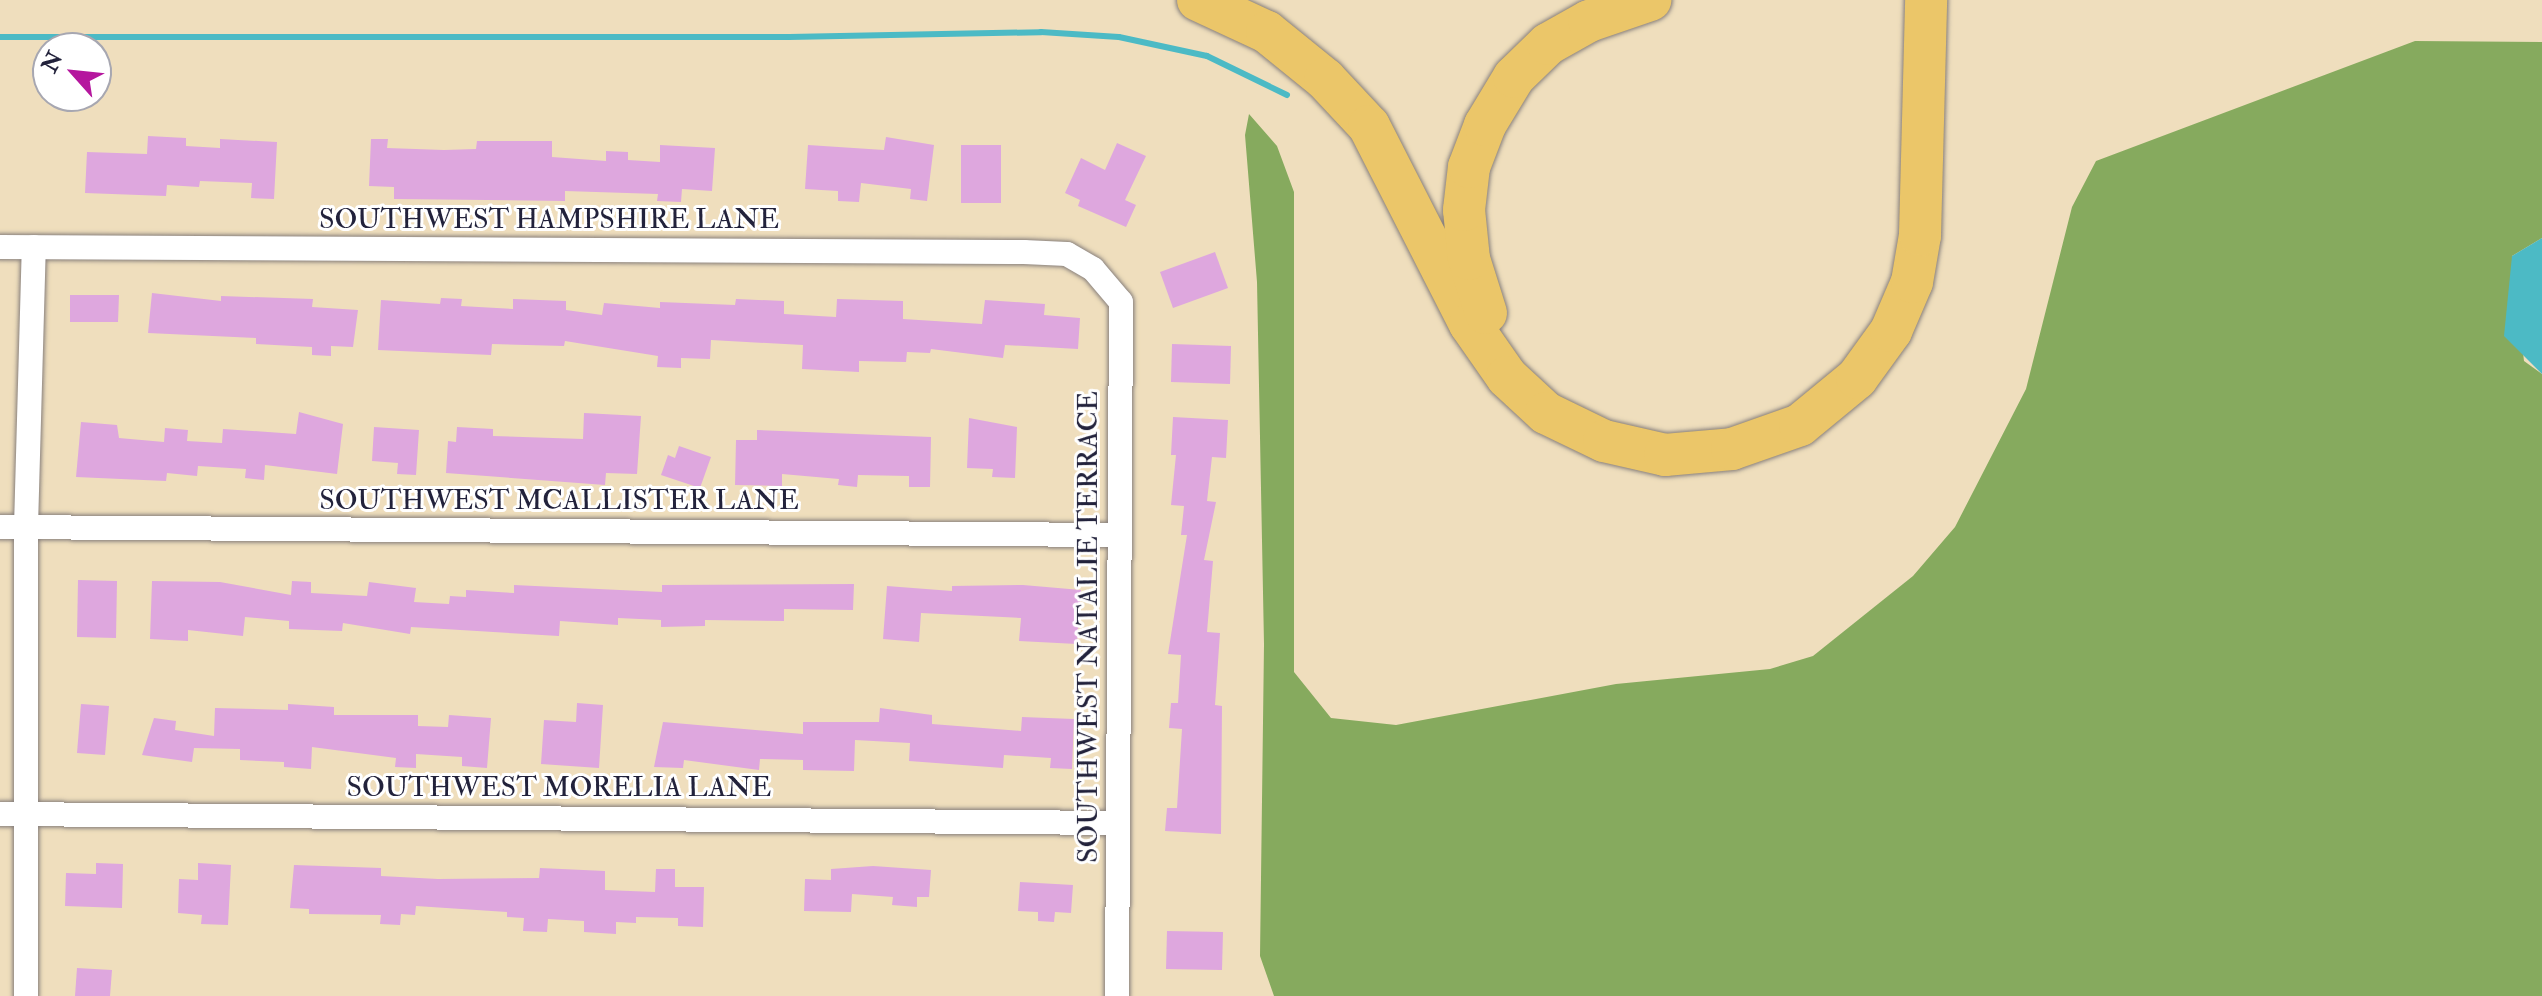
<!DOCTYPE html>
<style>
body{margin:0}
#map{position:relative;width:2542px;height:996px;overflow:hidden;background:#efdebd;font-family:"IM FELL Double Pica",serif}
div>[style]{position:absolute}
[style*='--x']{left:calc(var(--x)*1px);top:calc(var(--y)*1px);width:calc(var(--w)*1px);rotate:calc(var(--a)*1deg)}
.forest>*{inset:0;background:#86aa5e}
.water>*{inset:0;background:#4cbac5}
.stream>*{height:6px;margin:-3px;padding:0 3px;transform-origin:3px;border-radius:3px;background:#4cbac5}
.building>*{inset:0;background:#dea7de}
.roads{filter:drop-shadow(0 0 2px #88807c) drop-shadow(0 0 2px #88807c)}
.street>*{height:24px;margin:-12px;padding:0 12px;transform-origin:12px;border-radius:12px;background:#fff}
.highway>*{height:42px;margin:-21px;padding:0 21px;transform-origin:21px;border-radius:21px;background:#ebc669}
span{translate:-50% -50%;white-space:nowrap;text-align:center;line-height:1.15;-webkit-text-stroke:6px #fff;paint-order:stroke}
.street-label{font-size:28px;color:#22223b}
.north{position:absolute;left:32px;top:32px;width:80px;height:80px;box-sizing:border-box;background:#fff;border:2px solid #a7a7b1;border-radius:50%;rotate:297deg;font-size:22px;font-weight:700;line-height:32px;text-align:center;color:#22223b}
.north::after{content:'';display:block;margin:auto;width:28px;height:36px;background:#b5179e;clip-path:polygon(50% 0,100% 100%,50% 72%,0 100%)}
</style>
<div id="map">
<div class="forest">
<div style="clip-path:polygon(2415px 41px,2542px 42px,2542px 238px,2512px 256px,2524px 361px,2542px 374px,2542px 996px,1274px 996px,1260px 956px,1264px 644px,1257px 282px,1245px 135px,1249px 114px,1277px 146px,1294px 192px,1294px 672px,1331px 718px,1396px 725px,1616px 684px,1770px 669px,1813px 656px,1913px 576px,1955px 527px,2026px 389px,2072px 207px,2096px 161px)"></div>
</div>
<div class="water">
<div style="clip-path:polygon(2542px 238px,2542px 374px,2504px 336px,2512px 256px)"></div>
</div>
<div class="stream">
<div style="--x:0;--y:37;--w:789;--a:0"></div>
<div style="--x:789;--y:37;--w:252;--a:-1.1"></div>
<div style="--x:1041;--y:32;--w:78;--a:3.7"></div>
<div style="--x:1119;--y:37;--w:90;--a:12.2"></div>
<div style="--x:1207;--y:56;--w:89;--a:26"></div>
</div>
<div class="building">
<div style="clip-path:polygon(148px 136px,186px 138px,186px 146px,220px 148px,220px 139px,277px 142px,274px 199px,251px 198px,252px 183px,200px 181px,199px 187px,167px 185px,166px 196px,85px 193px,87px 152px,147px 154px)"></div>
<div style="clip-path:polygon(886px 137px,934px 145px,927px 201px,910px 199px,911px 189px,861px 183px,859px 202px,838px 201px,838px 191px,805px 189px,808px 145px,884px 150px)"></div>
<div style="clip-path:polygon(371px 139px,388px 139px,387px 148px,444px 150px,476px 149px,477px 141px,552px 141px,552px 157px,606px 161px,606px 151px,628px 152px,628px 160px,660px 162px,660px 145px,715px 148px,712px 191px,682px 189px,681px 202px,657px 201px,658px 194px,565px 191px,565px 201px,394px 199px,394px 187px,369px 186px)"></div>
<div style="clip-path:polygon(1117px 143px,1146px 156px,1125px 200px,1136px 205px,1126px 227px,1078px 206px,1080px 200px,1065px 193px,1081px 158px,1105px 170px)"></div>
<div style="clip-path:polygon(961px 145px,1001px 145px,1001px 203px,961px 203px)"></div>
<div style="clip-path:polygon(1215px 252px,1228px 288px,1173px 308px,1160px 272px)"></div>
<div style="clip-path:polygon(152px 293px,221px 301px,221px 296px,313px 299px,312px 307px,358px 310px,353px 347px,331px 346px,331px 356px,312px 355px,312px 347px,256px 344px,256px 338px,148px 333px)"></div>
<div style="clip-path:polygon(70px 295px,119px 295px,118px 322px,70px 322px)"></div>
<div style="clip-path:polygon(441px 298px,462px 299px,461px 306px,513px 309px,513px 299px,566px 301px,566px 310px,602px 315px,604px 303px,660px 308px,660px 302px,735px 305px,736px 299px,784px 301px,784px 314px,836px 317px,837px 299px,903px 301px,903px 319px,982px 324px,985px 300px,1045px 304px,1044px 315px,1080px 318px,1078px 349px,1005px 345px,1003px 358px,931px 349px,930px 353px,907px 352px,906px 362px,859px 361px,859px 372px,802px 369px,803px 345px,711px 340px,710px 359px,681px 358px,681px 368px,657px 367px,658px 356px,565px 341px,564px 346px,492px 344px,491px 355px,378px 350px,381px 300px,440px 304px)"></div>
<div style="clip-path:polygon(1172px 344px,1231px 346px,1230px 384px,1171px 382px)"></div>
<div style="clip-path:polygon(299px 412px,343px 424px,337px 474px,265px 465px,264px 480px,245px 478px,246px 469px,198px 466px,197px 476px,167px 473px,166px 481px,76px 477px,81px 422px,117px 425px,119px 438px,164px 442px,165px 428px,188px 430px,187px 441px,222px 443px,223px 429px,296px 434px)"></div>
<div style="clip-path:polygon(584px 413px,641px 416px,637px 474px,606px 473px,605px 485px,446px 473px,448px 441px,456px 442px,457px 427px,493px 429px,493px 436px,583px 439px)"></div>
<div style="clip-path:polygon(1173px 417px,1228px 420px,1226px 458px,1212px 457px,1207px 501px,1216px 502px,1204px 560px,1213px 561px,1207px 632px,1220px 633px,1215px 705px,1222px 706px,1221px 834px,1165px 831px,1167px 808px,1177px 808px,1182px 729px,1169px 728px,1171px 703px,1178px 703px,1181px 655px,1168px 654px,1187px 535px,1181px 535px,1184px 506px,1171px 505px,1176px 455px,1171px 455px)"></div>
<div style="clip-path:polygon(969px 418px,1017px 427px,1015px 478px,992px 477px,993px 469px,967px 468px)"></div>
<div style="clip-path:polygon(374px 427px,419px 430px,416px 475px,397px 474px,398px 463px,372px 461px)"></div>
<div style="clip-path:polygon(757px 430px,931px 437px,930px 487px,909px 487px,909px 476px,858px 475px,857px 487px,838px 485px,839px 479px,782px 474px,782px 486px,735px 485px,736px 440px,757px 440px)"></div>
<div style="clip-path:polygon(679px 446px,711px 457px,700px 488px,661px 475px,668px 455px,675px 458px)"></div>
<div style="clip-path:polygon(78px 580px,117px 581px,116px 638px,77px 637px)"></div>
<div style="clip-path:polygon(152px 581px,220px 582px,291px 595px,292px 581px,311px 582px,311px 593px,367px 596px,369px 582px,416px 588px,414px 602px,449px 604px,450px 596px,466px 597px,466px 590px,514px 593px,514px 585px,662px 592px,662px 585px,854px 584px,853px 610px,784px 609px,784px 621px,705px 620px,705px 626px,661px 627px,661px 620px,618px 618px,618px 625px,560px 621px,559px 636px,411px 627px,410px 634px,343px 623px,342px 631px,289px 629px,289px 621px,245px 617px,243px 636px,188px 630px,188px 641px,150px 639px)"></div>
<div style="clip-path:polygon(1023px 585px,1081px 590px,1077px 644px,1019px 641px,1021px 618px,921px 613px,919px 642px,883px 639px,887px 586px,952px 591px,952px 586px)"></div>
<div style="clip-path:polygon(577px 703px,603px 705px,599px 768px,541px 764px,544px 720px,576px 722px)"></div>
<div style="clip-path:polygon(81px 704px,109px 706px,105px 755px,77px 753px)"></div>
<div style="clip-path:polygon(288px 704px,334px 707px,334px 715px,418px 715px,418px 726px,448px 727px,449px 715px,491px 718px,487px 768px,462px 766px,462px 757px,416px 754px,416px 768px,395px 767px,396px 758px,312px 747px,311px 769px,284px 767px,284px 762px,240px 760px,240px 749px,194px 748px,192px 762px,142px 755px,154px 718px,176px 721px,175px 730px,214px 736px,215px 708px,288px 710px)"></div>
<div style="clip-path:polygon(880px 708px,932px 715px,932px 724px,1021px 731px,1022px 717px,1074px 719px,1072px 769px,1050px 768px,1051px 758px,1004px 755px,1003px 768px,909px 761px,910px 743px,855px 740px,854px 771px,803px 770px,803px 760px,760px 759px,759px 770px,684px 760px,683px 768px,654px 767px,663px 722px,803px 734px,803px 722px,879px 722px)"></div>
<div style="clip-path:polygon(96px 863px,123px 864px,122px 908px,65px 906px,66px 873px,96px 874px)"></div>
<div style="clip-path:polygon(198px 863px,231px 865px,228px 925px,201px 924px,202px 915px,178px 913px,179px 879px,198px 880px)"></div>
<div style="clip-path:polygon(294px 865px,381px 868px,381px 876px,438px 879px,539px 878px,540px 868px,605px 871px,605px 890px,655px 892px,656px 869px,675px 869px,675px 887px,704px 887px,703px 927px,678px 926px,678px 918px,636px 917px,636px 923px,616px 922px,616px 934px,584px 932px,584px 921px,548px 919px,547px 932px,523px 931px,524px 918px,507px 917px,507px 912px,416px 906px,415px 915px,401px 914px,400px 925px,380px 924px,381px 915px,309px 914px,309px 909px,290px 908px)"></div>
<div style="clip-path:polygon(873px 866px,931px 870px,929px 897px,917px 897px,917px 907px,892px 905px,893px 897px,852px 894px,851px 912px,804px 911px,805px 879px,831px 880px,831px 869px)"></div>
<div style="clip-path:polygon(1020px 882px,1073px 885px,1071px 913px,1055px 912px,1054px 922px,1038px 921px,1038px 912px,1018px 911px)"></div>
<div style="clip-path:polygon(1167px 931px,1223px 932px,1222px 970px,1166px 969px)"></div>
<div style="clip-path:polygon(77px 968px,112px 970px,110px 996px,75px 996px)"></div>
</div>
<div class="roads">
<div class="street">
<div style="--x:0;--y:247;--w:1024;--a:0.28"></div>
<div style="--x:1024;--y:252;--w:43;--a:2.7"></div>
<div style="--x:1067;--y:254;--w:30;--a:30"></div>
<div style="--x:1093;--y:269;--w:43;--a:49.7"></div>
<div style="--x:1121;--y:302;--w:694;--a:90.33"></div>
<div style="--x:0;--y:527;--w:1118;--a:0.41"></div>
<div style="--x:0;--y:814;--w:1118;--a:0.46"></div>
<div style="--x:26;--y:996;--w:469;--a:-90"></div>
<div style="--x:26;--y:527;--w:280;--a:-88.4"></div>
</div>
<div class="highway">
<div style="--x:1198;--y:0;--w:76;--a:24.9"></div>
<div style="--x:1267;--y:32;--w:75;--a:39"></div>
<div style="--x:1325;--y:79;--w:64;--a:46.9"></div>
<div style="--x:1369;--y:126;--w:222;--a:63"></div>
<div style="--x:1470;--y:324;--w:65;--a:55.1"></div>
<div style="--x:1507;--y:377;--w:53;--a:42.7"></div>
<div style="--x:1546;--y:413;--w:64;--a:25.8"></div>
<div style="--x:1604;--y:441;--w:63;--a:12.9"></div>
<div style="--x:1665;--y:455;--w:67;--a:-5.1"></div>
<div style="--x:1732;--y:449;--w:72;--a:-19.4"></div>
<div style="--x:1800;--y:425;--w:74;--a:-39.5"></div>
<div style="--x:1857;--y:378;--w:58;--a:-54.1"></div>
<div style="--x:1891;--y:331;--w:53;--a:-66.8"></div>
<div style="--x:1912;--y:282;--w:48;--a:-80.3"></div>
<div style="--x:1920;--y:235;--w:235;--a:-88.5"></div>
<div style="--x:1486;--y:313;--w:57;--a:-107.5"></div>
<div style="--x:1469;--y:259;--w:49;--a:-95.8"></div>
<div style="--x:1464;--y:210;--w:43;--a:-83.4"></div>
<div style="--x:1469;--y:167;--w:45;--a:-69.1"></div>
<div style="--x:1485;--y:125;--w:56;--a:-58.9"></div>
<div style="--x:1514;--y:77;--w:47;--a:-44.1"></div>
<div style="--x:1548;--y:44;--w:47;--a:-29.3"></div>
<div style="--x:1589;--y:21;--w:65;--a:-19"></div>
</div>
</div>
<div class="street-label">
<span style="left:549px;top:220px">SOUTHWEST HAMPSHIRE LANE</span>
<span style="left:559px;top:501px">SOUTHWEST MCALLISTER LANE</span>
<span style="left:1089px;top:627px;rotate:-90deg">SOUTHWEST NATALIE TERRACE</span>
<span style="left:559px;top:788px">SOUTHWEST MORELIA LANE</span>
</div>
<div class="north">N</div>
</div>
